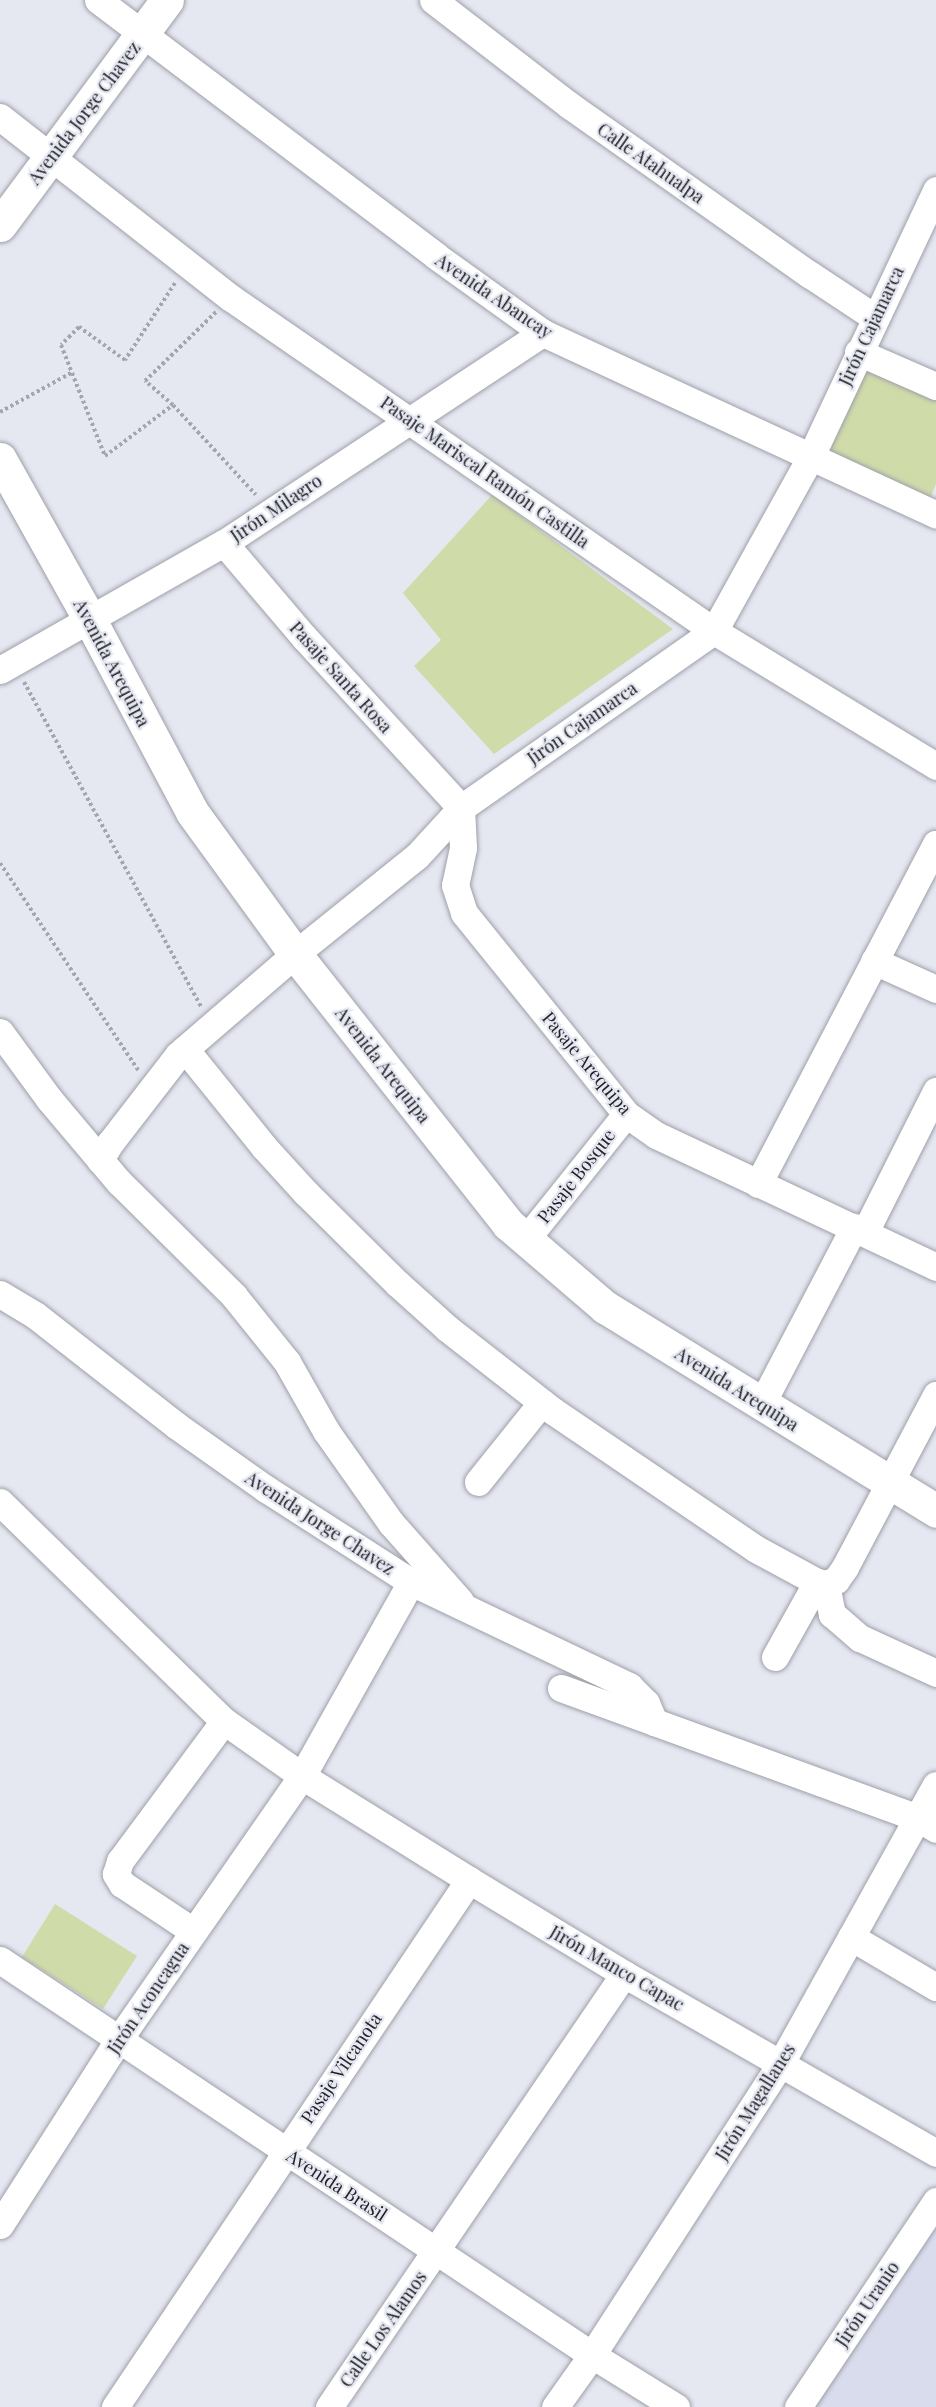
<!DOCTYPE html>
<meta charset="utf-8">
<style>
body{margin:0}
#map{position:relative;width:936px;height:2407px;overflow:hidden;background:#e5e7f1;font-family:"Playfair Display",serif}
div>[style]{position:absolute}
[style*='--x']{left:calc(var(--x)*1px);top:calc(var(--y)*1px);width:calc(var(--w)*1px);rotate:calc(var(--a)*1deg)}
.built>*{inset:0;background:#d8dcec}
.green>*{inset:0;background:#d0dbaa}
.path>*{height:4px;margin-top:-2px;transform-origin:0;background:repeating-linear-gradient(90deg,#a4a6ae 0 3px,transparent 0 6px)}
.roads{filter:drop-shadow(0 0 2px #9ea0a9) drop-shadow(0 0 2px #9ea0a9)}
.minor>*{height:27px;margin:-13.5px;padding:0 13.5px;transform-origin:13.5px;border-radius:13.5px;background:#fff}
.major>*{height:33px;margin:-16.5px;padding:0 16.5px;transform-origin:16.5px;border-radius:16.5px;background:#fff}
span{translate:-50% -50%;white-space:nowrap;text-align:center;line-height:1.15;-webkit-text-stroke:4.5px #e5e7f1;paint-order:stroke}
.street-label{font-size:18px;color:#222326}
</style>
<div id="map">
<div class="built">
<div style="clip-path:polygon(936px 2228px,936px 2407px,811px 2407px)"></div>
</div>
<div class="green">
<div style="clip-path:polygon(866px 368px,936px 398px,936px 484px,930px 498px,828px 455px)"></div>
<div style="clip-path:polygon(492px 495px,673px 629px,494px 754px,414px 666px,441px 640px,403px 593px)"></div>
<div style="clip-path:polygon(55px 1904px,137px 1956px,103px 2009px,22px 1957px)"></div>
</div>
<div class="path">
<div style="--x:175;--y:283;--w:92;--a:123"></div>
<div style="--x:125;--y:360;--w:57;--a:-144.3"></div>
<div style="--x:79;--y:327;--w:25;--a:135"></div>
<div style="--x:61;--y:345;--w:119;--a:68.4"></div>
<div style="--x:105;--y:456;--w:85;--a:-36.9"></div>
<div style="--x:173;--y:405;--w:37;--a:-139"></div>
<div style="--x:145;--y:381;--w:99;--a:-44.2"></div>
<div style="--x:173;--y:405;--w:122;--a:47.3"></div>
<div style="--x:0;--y:412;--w:81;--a:-28.8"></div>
<div style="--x:24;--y:682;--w:370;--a:61.4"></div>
<div style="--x:0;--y:863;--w:249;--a:56.3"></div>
</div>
<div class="roads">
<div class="minor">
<div style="--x:98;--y:0;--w:424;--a:37.1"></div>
<div style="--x:436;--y:256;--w:132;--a:35.7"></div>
<div style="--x:543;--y:333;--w:433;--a:24.8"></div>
<div style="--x:433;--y:0;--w:172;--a:37.7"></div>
<div style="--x:569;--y:105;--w:294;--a:35.2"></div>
<div style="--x:809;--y:274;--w:78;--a:33.5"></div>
<div style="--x:0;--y:117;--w:293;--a:38.1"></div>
<div style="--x:231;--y:298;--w:587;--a:34.58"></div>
<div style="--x:714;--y:631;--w:260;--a:31.3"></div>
<div style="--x:858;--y:352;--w:85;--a:23.6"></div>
<div style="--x:224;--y:543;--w:123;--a:49.6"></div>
<div style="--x:304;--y:637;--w:232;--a:47.4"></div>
<div style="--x:461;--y:808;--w:40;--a:87.1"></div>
<div style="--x:463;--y:848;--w:38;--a:102"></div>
<div style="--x:455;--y:885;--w:29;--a:72"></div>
<div style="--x:464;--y:913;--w:258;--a:51.1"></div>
<div style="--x:626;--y:1114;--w:37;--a:35"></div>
<div style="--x:656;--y:1135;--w:310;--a:25.2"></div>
<div style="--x:0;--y:670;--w:257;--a:-29.6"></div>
<div style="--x:224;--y:543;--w:382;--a:-33.4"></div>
<div style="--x:874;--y:961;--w:68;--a:24.3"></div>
<div style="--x:0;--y:1032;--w:83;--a:53.8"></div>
<div style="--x:49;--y:1099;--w:109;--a:49.9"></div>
<div style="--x:119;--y:1182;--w:162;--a:44.7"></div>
<div style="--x:234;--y:1296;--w:85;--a:51.2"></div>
<div style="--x:287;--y:1362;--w:79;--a:60.5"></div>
<div style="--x:326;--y:1431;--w:113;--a:54.8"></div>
<div style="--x:391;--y:1523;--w:104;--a:48.5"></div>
<div style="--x:185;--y:1049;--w:126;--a:51.1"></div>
<div style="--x:264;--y:1147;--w:62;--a:47.6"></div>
<div style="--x:306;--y:1193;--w:129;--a:44.7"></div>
<div style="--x:398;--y:1284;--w:67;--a:42"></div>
<div style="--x:448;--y:1329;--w:133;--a:38"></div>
<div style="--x:553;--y:1411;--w:245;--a:34.2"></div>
<div style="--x:756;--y:1549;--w:69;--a:28.4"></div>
<div style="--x:817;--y:1582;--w:9;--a:13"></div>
<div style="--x:826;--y:1584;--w:11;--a:-22"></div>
<div style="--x:836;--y:1580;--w:16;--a:-55"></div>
<div style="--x:845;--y:1567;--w:195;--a:-62.1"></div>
<div style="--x:100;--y:1160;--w:20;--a:-60"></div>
<div style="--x:110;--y:1143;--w:111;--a:-52.3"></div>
<div style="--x:178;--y:1055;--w:155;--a:-40.8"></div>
<div style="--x:295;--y:954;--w:156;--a:-38.8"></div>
<div style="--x:417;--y:856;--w:65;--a:-47.5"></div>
<div style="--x:461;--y:808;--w:309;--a:-35"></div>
<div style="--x:714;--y:631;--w:200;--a:-61"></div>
<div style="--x:811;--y:456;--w:294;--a:-64.8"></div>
<div style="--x:758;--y:1184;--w:384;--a:-62.4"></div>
<div style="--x:865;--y:1232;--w:158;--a:-63.3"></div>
<div style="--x:526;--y:1239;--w:160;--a:-51.3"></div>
<div style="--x:0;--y:1294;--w:41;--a:31"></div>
<div style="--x:35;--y:1315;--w:180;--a:38"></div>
<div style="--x:177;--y:1426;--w:109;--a:35.3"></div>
<div style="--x:266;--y:1489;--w:172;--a:32.7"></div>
<div style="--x:411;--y:1582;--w:242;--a:25.5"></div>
<div style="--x:629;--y:1686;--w:24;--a:45"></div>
<div style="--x:646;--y:1703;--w:21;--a:67"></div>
<div style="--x:761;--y:1405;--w:201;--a:-62.4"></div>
<div style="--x:478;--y:1482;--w:102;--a:-51.3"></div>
<div style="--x:0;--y:1502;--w:313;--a:44.4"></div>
<div style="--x:224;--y:1721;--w:95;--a:35.2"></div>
<div style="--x:302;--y:1776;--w:197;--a:31.9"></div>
<div style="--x:469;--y:1880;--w:181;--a:31.2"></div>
<div style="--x:624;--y:1974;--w:360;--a:29.8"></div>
<div style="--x:826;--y:1584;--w:31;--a:79"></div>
<div style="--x:832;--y:1614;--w:37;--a:41"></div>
<div style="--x:860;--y:1638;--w:84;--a:24.7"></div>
<div style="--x:775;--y:1657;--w:86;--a:-60.8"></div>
<div style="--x:561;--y:1688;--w:380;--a:20"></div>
<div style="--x:918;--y:1818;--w:21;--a:31"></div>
<div style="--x:193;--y:1931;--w:85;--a:-146.5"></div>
<div style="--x:122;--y:1884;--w:12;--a:-121"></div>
<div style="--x:116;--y:1874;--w:14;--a:-73"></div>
<div style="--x:120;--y:1861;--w:174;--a:-53.4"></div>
<div style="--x:851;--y:1937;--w:99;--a:30.5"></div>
<div style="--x:0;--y:1960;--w:712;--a:33.71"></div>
<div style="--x:592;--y:2355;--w:99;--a:31.8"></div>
<div style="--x:0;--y:2225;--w:221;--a:-57.4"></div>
<div style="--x:119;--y:2039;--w:320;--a:-55.2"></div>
<div style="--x:302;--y:1776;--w:223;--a:-60.7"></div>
<div style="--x:115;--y:2407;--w:635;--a:-56.11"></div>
<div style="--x:329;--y:2407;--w:524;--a:-55.73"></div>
<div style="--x:555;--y:2407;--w:64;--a:-54.6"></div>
<div style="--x:592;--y:2355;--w:348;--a:-57.1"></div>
<div style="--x:781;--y:2063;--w:318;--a:-60.9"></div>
<div style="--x:798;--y:2407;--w:248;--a:-56.2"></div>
</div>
<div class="major">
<div style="--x:0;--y:225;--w:280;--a:-53.4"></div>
<div style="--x:0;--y:459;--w:184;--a:60.8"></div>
<div style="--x:90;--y:620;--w:217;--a:62"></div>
<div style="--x:192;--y:812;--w:175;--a:54"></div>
<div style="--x:295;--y:954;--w:344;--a:51.7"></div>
<div style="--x:508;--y:1224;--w:128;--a:40.6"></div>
<div style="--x:605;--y:1307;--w:389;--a:31.6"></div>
</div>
</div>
<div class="street-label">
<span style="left:84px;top:113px;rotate:-53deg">Avenida Jorge Chavez</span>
<span style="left:651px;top:163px;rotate:35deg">Calle Atahualpa</span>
<span style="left:494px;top:296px;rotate:34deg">Avenida Abancay</span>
<span style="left:871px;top:326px;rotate:-65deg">Jirón Cajamarca</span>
<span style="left:485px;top:472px;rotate:35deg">Pasaje Mariscal Ramón Castilla</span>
<span style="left:276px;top:508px;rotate:-34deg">Jirón Milagro</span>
<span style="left:112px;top:663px;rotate:62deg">Avenida Arequipa</span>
<span style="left:341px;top:677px;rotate:48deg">Pasaje Santa Rosa</span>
<span style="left:582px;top:723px;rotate:-35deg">Jirón Cajamarca</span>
<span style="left:587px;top:1063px;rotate:50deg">Pasaje Arequipa</span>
<span style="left:383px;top:1065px;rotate:52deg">Avenida Arequipa</span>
<span style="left:576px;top:1176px;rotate:-52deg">Pasaje Bosque</span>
<span style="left:737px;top:1389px;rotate:32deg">Avenida Arequipa</span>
<span style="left:320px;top:1523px;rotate:33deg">Avenida Jorge Chavez</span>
<span style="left:617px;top:1968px;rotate:30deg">Jirón Manco Capac</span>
<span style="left:148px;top:1998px;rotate:-56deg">Jirón Aconcagua</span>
<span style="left:341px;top:2068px;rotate:-56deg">Pasaje Vilcanota</span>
<span style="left:755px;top:2102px;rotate:-58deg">Jirón Magallanes</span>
<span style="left:337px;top:2185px;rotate:33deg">Avenida Brasil</span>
<span style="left:867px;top:2304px;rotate:-56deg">Jirón Uranio</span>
<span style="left:383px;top:2329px;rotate:-55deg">Calle Los Alamos</span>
</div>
</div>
